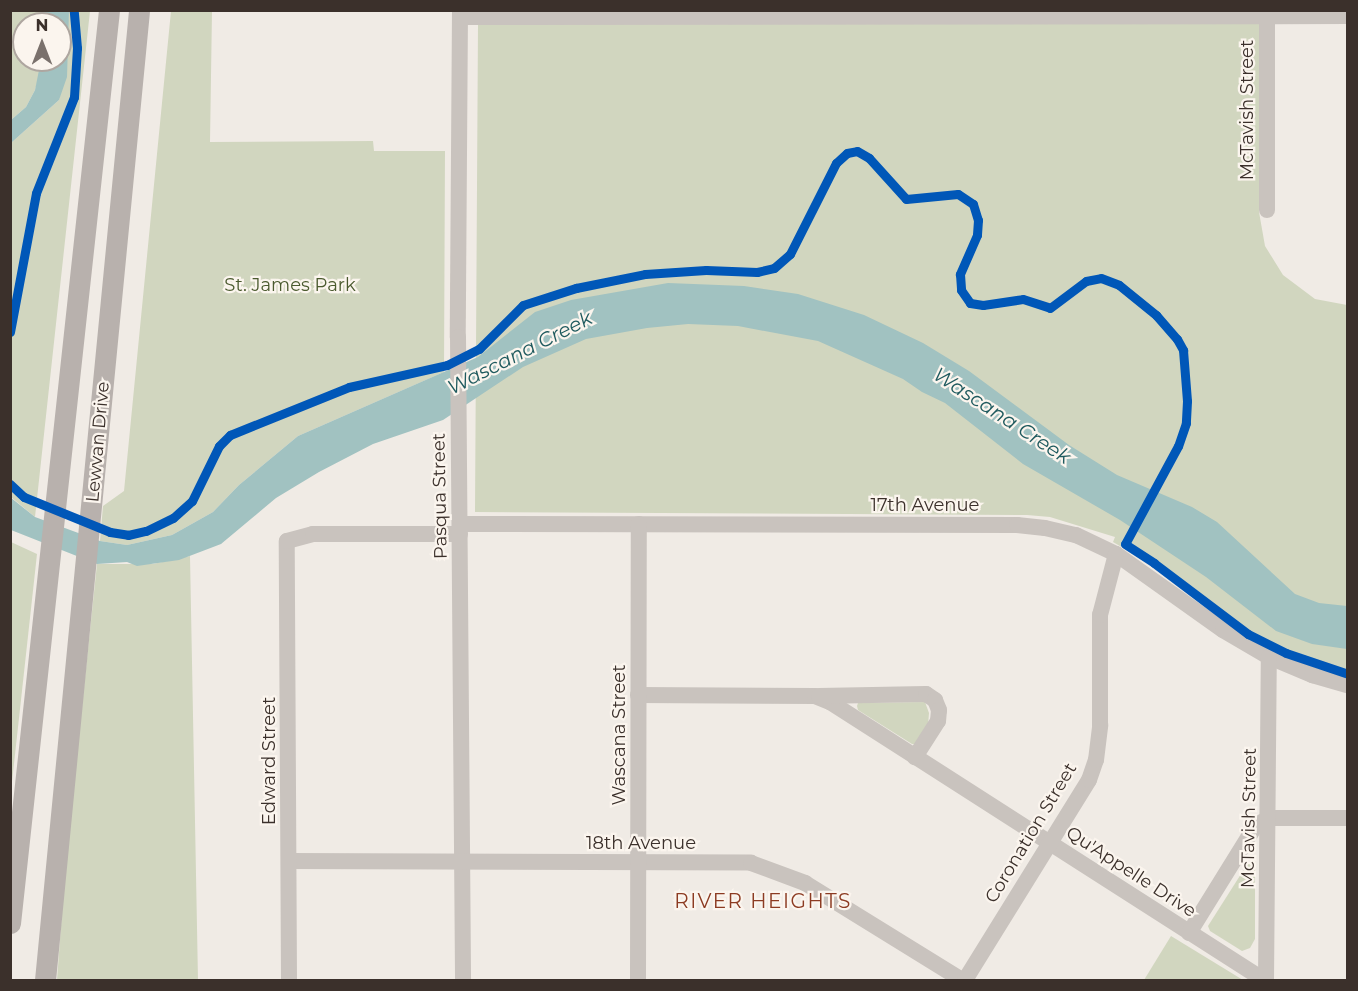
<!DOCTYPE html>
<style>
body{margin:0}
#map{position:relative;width:1358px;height:991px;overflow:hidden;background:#f0ebe5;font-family:Montserrat,sans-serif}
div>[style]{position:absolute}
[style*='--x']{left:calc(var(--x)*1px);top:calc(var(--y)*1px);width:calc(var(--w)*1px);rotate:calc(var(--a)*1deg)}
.green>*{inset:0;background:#d1d6bf}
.water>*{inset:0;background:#a1c2c1}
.minor>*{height:16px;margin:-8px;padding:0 8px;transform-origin:8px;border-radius:8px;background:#c9c3be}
.major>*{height:21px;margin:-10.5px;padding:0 10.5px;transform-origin:10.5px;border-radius:10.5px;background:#b8b1ad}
.cycleway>*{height:9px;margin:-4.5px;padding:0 4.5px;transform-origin:4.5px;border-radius:4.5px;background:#0057b8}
span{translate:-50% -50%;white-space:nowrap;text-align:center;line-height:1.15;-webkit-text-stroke:4.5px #fbf5ee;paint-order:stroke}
.street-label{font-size:18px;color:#3b302b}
.park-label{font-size:18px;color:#4a5a2e}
.water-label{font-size:20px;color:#1f5a5e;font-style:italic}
.neighbourhood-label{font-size:20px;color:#8c3b22;letter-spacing:1.5px}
.frame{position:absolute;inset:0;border:12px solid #3b302b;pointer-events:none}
.north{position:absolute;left:12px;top:12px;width:60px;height:60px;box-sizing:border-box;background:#fbf5ee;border:2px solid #aea6a0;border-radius:50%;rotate:0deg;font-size:16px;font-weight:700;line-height:24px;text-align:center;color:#3b302b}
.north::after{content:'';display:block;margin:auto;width:21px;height:27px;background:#7a716c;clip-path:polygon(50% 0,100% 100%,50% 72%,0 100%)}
</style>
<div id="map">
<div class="green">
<div style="clip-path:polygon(11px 11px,40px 11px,41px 24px,24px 24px,24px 60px,41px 60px,40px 73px,35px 90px,26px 107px,11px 120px)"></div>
<div style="clip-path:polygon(69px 11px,90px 11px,35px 517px,11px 497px,11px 143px,59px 100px)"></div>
<div style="clip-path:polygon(171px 11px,212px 11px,210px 142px,373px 141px,374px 151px,445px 151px,444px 372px,298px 436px,239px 485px,213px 512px,172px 535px,127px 545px,100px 541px,103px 506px,124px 491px)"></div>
<div style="clip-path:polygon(1262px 21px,1259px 212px,1265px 246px,1283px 275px,1315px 299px,1347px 305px,1347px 677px,1300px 662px,1229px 624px,1151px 564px,1113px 542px,1115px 537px,1050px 517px,1027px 515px,475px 512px,478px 23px)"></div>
<div style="clip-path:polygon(11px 542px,37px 554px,11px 791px)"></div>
<div style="clip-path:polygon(190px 556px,198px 980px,57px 980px,66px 858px,97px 564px,153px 564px)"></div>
<div style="clip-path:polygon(925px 702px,929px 713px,928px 725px,918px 744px,912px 744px,858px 710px,857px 706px,858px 703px)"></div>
<div style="clip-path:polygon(1248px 863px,1255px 869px,1255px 939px,1250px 948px,1242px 951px,1210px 931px,1208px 926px)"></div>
<div style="clip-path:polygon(1171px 936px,1243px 980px,1144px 980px)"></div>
</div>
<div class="water">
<div style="clip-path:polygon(40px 11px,69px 11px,67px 77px,59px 100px,11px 143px,11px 120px,26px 107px,35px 90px,41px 60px,60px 60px,60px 24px,41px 24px)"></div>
<div style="clip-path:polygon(668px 283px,744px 286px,798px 294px,864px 315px,923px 343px,969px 371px,1069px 445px,1117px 475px,1192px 507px,1217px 522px,1295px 594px,1319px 603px,1347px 606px,1347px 649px,1312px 644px,1276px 631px,1206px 577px,1120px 520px,1023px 464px,945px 403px,922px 392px,903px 379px,818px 341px,738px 326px,688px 324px,647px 328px,586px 339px,523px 367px,443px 420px,373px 444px,319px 472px,276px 498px,221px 544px,179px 560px,137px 566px,127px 562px,97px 564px,11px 530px,10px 497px,35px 517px,100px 541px,127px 545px,172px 535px,213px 512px,239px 485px,298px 436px,478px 357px,535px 312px,571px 300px)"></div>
</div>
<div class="minor">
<div style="--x:460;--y:10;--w:327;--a:90.4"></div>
<div style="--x:458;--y:337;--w:643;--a:89.55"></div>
<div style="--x:460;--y:17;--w:888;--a:-0.06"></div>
<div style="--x:1267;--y:210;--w:200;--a:-90"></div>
<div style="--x:460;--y:524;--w:557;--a:0.1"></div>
<div style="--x:1017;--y:525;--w:28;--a:6"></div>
<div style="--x:1045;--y:528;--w:32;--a:13"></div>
<div style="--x:1076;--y:535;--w:44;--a:25.4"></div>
<div style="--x:1116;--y:554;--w:131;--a:35.4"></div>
<div style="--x:1223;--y:630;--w:53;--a:30.4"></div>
<div style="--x:1269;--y:657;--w:47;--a:22.7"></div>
<div style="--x:1312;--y:675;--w:37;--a:16"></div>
<div style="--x:638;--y:695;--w:177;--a:0.3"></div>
<div style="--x:815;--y:696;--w:16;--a:22"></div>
<div style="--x:830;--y:702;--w:515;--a:32.64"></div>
<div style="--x:819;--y:696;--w:107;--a:-1.1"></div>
<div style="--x:926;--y:694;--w:11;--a:34"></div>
<div style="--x:935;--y:700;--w:11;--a:68"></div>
<div style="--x:939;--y:710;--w:11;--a:95"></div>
<div style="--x:938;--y:721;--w:43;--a:122.6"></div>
<div style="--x:289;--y:861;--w:462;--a:0.2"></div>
<div style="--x:751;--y:863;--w:58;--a:20.3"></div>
<div style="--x:805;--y:883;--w:185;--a:31.7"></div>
<div style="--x:1189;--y:933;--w:127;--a:-58.2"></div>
<div style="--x:1256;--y:825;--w:15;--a:-28"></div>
<div style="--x:1269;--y:818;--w:79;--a:0"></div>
<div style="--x:289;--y:980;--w:439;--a:-90.3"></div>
<div style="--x:287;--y:541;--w:27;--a:-15"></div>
<div style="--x:313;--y:534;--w:147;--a:0"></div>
<div style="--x:638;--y:980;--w:456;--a:-89.9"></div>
<div style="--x:965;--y:980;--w:235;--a:-58.2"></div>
<div style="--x:1089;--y:780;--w:21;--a:-71"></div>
<div style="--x:1096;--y:760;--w:35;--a:-83"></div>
<div style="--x:1100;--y:725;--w:110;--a:-90"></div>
<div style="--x:1100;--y:615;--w:63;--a:-75.3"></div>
<div style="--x:1266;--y:980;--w:323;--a:-89.5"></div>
</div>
<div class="major">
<div style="--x:10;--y:923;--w:918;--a:-83.81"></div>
<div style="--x:45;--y:980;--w:975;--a:-84.46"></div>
</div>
<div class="cycleway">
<div style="--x:10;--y:332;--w:141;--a:-79.4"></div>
<div style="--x:36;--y:193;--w:103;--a:-68.4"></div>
<div style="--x:74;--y:97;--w:49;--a:-86.5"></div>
<div style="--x:77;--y:48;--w:38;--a:-95"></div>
<div style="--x:10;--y:484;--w:19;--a:43"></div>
<div style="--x:24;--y:497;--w:93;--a:22.1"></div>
<div style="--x:110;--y:532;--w:18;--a:9"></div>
<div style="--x:128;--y:535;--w:18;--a:-13"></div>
<div style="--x:146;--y:531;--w:30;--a:-26"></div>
<div style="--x:173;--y:518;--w:25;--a:-42"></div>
<div style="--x:192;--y:501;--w:61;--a:-63.9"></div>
<div style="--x:219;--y:446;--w:16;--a:-45"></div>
<div style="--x:230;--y:435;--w:128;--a:-22"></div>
<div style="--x:349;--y:387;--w:100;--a:-12.7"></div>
<div style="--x:447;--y:365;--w:36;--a:-27"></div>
<div style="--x:479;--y:349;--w:62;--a:-45"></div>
<div style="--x:523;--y:305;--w:56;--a:-17.8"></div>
<div style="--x:576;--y:288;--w:70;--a:-11.5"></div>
<div style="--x:645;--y:274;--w:61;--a:-3.8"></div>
<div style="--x:706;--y:270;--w:51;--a:2.2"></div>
<div style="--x:757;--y:272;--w:17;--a:-13"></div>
<div style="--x:774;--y:268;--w:21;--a:-41"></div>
<div style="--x:790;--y:254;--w:102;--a:-63.2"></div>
<div style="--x:836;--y:163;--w:15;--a:-42"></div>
<div style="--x:847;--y:153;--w:10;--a:-11"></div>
<div style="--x:857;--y:151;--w:14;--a:30"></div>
<div style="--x:869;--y:158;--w:55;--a:47.9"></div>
<div style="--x:906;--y:199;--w:52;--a:-5.5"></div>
<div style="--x:958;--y:194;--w:18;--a:34"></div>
<div style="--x:973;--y:204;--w:17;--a:73"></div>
<div style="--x:978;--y:220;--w:15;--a:94"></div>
<div style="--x:977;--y:235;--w:43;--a:113.6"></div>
<div style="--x:960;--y:274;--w:16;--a:86"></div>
<div style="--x:961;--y:290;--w:16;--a:55"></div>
<div style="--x:970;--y:303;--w:13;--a:9"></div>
<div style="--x:983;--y:305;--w:40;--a:-8.5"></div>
<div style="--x:1023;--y:299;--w:28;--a:18"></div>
<div style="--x:1050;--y:308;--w:45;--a:-36.9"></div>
<div style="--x:1086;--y:281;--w:15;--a:-11"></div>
<div style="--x:1101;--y:278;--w:19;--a:21"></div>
<div style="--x:1119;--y:285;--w:48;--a:39"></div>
<div style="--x:1156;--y:315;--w:32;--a:49"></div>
<div style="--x:1177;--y:339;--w:13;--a:61"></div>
<div style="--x:1183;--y:350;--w:51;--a:85.5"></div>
<div style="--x:1187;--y:401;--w:22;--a:93"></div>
<div style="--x:1186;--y:423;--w:24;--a:109"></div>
<div style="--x:1178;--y:446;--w:111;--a:118.4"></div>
<div style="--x:1125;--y:544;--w:35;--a:33"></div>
<div style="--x:1154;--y:563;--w:118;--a:37.1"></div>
<div style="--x:1248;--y:634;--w:42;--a:26.6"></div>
<div style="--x:1286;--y:653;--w:65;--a:18.7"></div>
</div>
<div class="street-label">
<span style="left:1247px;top:110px;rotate:-90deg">McTavish Street</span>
<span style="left:98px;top:442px;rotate:-85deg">Lewvan Drive</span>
<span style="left:440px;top:496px;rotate:-91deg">Pasqua Street</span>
<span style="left:925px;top:505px">17th Avenue</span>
<span style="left:619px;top:735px;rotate:-90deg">Wascana Street</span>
<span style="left:269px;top:761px;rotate:-90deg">Edward Street</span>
<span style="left:1249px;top:818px;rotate:-89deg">McTavish Street</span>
<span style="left:1031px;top:833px;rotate:-59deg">Coronation Street</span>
<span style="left:641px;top:843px">18th Avenue</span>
<span style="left:1131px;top:872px;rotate:33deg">Qu'Appelle Drive</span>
</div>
<div class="park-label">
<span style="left:290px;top:285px">St. James Park</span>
</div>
<div class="water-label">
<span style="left:520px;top:353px;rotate:-27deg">Wascana Creek</span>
<span style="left:1002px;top:416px;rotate:33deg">Wascana Creek</span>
</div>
<div class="neighbourhood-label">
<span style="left:763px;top:901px">RIVER HEIGHTS</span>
</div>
<div class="frame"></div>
<div class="north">N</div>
</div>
